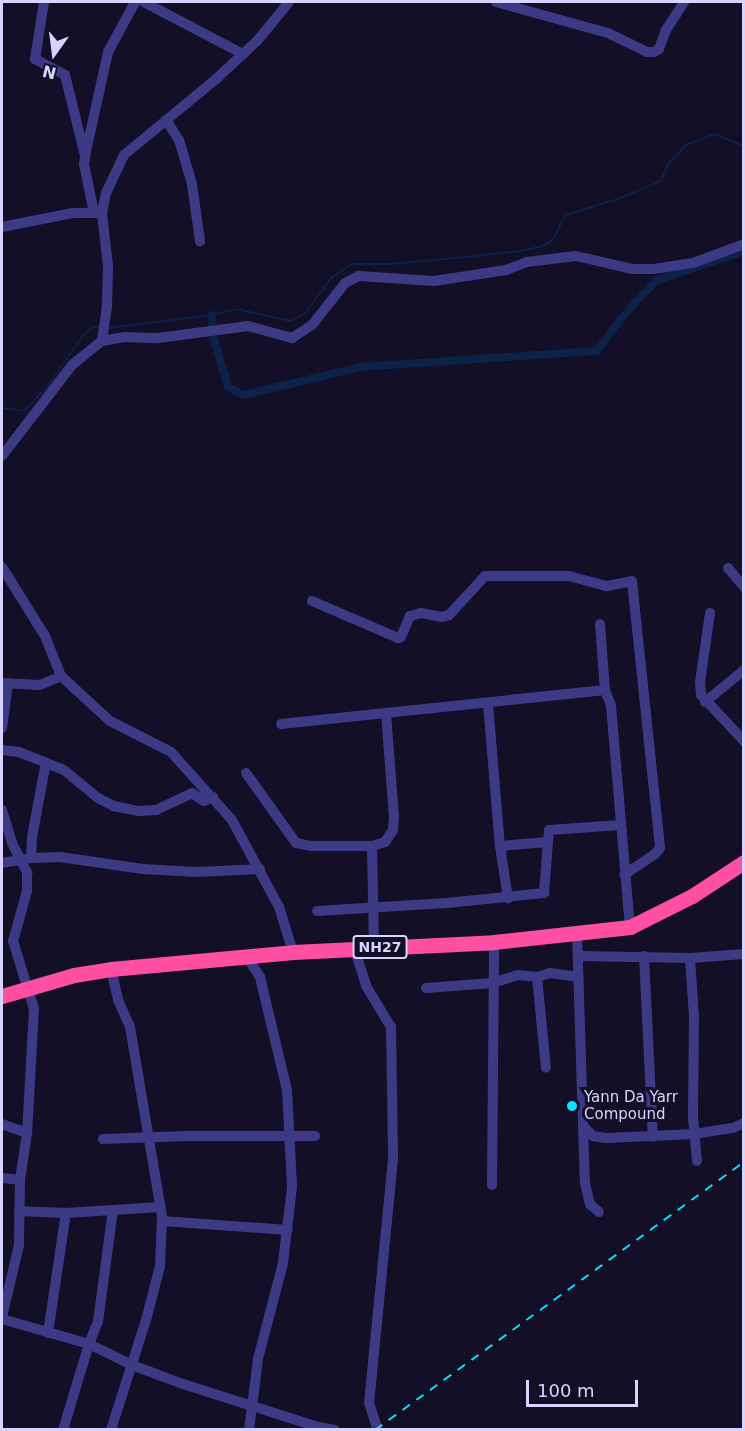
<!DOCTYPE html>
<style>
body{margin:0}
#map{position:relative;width:745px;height:1431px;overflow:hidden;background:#130f26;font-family:"DejaVu Sans",sans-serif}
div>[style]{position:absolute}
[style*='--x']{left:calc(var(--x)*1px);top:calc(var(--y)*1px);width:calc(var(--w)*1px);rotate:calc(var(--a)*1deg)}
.stream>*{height:2px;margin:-1px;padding:0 1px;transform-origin:1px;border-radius:1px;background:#0c2248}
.canal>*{height:8px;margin:-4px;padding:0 4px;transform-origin:4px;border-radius:4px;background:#0c2248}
.minor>*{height:10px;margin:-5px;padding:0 5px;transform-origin:5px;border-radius:5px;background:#3d3a85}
.highway>*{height:15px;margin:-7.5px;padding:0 7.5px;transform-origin:7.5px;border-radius:7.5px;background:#ff4fa3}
.rail>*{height:2px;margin-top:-1px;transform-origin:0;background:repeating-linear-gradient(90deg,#00e5ff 0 9px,transparent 0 17px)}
.dots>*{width:16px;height:16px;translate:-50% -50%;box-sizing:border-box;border:3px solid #130f26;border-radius:50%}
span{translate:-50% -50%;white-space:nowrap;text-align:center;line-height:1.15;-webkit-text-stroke:6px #130f26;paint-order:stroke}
.shield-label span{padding:2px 4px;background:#130f26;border:2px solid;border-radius:4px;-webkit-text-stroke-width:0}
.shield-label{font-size:14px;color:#d9d4ff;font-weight:700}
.poi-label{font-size:15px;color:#d9d4ff}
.left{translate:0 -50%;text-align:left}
.frame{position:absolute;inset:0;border:3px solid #d9d4ff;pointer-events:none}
.north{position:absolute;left:24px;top:24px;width:60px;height:60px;-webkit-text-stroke:4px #130f26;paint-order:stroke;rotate:194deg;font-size:16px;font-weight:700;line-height:24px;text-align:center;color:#d9d4ff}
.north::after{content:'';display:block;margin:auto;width:21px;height:27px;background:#d9d4ff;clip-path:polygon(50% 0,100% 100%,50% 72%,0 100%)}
.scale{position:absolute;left:526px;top:1380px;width:112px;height:27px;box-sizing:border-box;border:3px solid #d9d4ff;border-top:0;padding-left:8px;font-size:18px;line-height:21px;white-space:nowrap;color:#d9d4ff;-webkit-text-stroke:4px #130f26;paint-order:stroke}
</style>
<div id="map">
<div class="stream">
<div style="--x:108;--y:328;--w:105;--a:-7.1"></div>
<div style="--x:212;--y:315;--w:25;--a:-14"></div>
<div style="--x:236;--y:309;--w:56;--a:12.3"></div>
<div style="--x:291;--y:321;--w:16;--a:-30"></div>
<div style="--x:305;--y:313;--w:45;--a:-53.1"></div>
<div style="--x:332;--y:277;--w:24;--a:-33"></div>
<div style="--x:352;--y:264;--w:39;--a:0"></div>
<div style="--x:391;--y:264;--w:55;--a:-5.2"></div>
<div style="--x:446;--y:259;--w:75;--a:-6.1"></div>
<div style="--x:521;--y:251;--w:26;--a:-13"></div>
<div style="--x:546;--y:245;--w:11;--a:-41"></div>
<div style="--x:554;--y:238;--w:25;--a:-64"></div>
<div style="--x:565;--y:215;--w:52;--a:-16.7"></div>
<div style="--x:615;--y:200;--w:50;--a:-22.4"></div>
<div style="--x:661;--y:181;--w:18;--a:-68"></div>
<div style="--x:668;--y:164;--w:26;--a:-47"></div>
<div style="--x:686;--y:145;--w:30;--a:-21"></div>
<div style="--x:714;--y:134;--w:32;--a:22"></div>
<div style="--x:2;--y:408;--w:22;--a:8"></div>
<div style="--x:24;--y:411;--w:33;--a:-46"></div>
<div style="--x:47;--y:387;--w:63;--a:-55.3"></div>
<div style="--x:83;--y:335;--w:14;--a:-36"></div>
<div style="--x:94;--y:327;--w:5;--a:11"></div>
</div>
<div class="canal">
<div style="--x:212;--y:315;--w:21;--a:87"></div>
<div style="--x:213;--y:336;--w:53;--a:73.6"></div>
<div style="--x:228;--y:387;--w:18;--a:27"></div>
<div style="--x:244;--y:395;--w:119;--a:-13.6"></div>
<div style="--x:360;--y:367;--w:237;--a:-3.9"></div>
<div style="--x:596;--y:351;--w:63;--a:-51.5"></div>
<div style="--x:635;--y:302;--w:31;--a:-45"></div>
<div style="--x:657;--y:280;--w:92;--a:-18.4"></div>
</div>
<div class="minor">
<div style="--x:44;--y:2;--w:58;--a:99"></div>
<div style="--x:35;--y:59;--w:34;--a:28"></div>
<div style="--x:65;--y:75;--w:83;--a:76.1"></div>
<div style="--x:144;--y:2;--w:112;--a:27.7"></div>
<div style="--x:496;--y:2;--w:116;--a:15.5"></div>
<div style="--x:608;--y:33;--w:43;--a:26"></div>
<div style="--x:647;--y:52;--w:7;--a:0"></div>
<div style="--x:654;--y:52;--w:6;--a:-31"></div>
<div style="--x:659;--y:49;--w:20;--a:-70"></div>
<div style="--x:666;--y:30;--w:33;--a:-57"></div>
<div style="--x:166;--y:120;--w:24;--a:57"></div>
<div style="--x:179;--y:140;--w:46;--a:73.5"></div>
<div style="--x:192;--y:184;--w:58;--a:82"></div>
<div style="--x:94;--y:213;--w:50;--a:-101.5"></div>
<div style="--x:84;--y:164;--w:8;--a:-83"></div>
<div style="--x:85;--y:156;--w:107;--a:-77.5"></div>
<div style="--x:108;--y:52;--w:57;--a:-61.6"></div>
<div style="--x:2;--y:227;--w:72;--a:-11.2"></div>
<div style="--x:73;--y:213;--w:25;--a:0"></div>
<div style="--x:102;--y:341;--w:34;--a:-82"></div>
<div style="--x:107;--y:307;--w:41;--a:-88.6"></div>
<div style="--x:108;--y:266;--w:53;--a:-96.5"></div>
<div style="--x:102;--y:213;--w:20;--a:-79"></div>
<div style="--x:106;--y:193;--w:42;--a:-64.7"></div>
<div style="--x:124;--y:155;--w:118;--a:-39.5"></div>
<div style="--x:215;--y:80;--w:57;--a:-42.9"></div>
<div style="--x:257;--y:41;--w:50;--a:-50.6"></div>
<div style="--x:2;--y:456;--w:115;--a:-52.4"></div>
<div style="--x:72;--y:365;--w:38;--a:-39"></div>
<div style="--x:102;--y:341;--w:23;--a:-10"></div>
<div style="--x:125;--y:337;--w:33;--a:2"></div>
<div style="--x:158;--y:338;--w:91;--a:-7.6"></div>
<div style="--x:248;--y:326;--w:46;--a:15.3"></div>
<div style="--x:292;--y:338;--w:24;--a:-33"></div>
<div style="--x:312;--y:325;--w:53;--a:-51.8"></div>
<div style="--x:345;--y:283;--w:16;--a:-27"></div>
<div style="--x:359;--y:276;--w:75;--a:3.8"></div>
<div style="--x:434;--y:281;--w:73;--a:-8.7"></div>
<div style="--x:506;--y:270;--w:22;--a:-21"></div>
<div style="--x:527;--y:262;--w:49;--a:-7"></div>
<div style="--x:576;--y:256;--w:57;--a:13.1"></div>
<div style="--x:632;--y:269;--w:22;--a:0"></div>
<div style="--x:654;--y:269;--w:39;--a:-9"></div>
<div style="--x:693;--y:263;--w:54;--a:-20.4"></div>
<div style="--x:2;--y:567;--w:81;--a:58.1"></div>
<div style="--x:45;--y:636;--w:43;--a:68.2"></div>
<div style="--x:61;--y:676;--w:67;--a:42.6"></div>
<div style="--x:110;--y:721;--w:68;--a:26.9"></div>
<div style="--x:171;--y:752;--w:91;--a:48.1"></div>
<div style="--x:232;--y:820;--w:99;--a:61.6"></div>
<div style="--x:279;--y:907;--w:47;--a:72.7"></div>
<div style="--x:728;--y:568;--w:25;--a:50"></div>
<div style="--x:312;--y:601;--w:94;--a:23.3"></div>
<div style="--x:398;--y:638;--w:3;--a:-18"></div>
<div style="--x:401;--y:637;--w:23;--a:-67"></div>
<div style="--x:410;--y:616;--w:11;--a:-15"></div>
<div style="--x:421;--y:613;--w:21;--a:11"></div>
<div style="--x:442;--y:617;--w:7;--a:-16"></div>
<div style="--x:449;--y:615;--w:53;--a:-47.3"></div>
<div style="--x:485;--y:576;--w:84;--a:0"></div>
<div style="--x:569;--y:576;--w:39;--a:15"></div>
<div style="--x:607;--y:586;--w:25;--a:-11"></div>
<div style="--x:632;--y:581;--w:268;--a:84"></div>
<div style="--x:660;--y:848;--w:8;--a:130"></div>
<div style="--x:655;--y:854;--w:37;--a:146"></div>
<div style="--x:710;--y:613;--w:70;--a:98.2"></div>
<div style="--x:700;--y:682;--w:13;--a:86"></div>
<div style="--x:701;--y:695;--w:63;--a:46.9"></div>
<div style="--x:600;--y:624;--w:66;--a:85.7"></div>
<div style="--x:605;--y:690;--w:17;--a:69"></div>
<div style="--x:611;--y:706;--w:222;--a:85.1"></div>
<div style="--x:2;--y:683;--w:38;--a:3"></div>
<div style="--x:40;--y:685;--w:23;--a:-23"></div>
<div style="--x:705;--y:702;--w:50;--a:-39.4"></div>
<div style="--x:488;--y:704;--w:143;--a:85.2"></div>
<div style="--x:500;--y:846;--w:53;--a:81.3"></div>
<div style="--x:281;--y:724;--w:326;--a:-6"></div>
<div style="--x:2;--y:728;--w:45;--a:-82.4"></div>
<div style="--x:2;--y:750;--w:17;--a:7"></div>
<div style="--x:19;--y:752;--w:48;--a:21.8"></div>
<div style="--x:64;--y:770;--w:44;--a:39.5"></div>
<div style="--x:98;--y:798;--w:18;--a:27"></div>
<div style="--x:114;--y:806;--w:25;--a:12"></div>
<div style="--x:138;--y:811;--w:18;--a:-3"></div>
<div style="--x:156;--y:810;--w:40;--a:-25"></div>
<div style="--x:192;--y:793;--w:14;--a:34"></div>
<div style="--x:204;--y:801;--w:10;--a:-24"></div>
<div style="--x:246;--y:773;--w:86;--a:54.5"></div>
<div style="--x:296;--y:843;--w:16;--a:11"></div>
<div style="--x:312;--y:846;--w:60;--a:0"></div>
<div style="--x:372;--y:846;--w:14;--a:-17"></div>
<div style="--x:385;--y:842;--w:14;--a:-56"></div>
<div style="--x:393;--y:830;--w:13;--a:-86"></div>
<div style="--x:394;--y:817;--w:103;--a:-94.4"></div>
<div style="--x:2;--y:810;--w:34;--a:73"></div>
<div style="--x:12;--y:843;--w:34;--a:63"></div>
<div style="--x:27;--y:873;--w:18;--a:90"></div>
<div style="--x:27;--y:891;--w:52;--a:105.6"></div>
<div style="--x:13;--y:941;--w:71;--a:72.8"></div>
<div style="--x:34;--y:1009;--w:124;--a:93.2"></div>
<div style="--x:27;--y:1133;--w:48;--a:98.5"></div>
<div style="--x:20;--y:1180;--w:65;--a:90.9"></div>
<div style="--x:19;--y:1245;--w:74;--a:103.3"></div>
<div style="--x:372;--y:846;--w:101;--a:88.9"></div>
<div style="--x:500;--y:846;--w:48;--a:-4.8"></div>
<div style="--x:31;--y:858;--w:21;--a:-87"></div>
<div style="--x:32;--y:837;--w:76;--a:-79.4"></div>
<div style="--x:2;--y:863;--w:29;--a:-10"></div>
<div style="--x:31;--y:858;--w:29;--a:-2"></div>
<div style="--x:60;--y:857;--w:84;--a:8.2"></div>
<div style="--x:143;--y:869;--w:53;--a:3.2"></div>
<div style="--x:196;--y:872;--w:64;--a:-2.7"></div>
<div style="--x:317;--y:911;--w:130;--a:-3.5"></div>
<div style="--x:447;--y:903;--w:98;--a:-5.9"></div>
<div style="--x:544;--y:893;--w:63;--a:-85.5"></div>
<div style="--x:549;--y:830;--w:71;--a:-4"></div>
<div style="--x:577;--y:933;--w:250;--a:88.2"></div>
<div style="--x:585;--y:1183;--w:22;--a:77"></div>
<div style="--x:590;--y:1204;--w:12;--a:42"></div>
<div style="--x:354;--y:948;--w:40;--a:72"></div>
<div style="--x:366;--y:986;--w:48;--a:58.6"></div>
<div style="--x:391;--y:1027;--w:132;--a:89.1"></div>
<div style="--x:393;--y:1159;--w:245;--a:95.6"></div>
<div style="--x:369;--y:1403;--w:28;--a:72"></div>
<div style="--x:578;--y:956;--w:112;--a:1"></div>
<div style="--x:690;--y:958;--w:54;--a:-4.2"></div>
<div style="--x:644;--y:956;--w:181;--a:87.2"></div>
<div style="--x:247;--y:957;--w:24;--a:57"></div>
<div style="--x:260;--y:977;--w:116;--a:76.6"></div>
<div style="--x:287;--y:1090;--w:97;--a:87"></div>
<div style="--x:292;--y:1187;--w:77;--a:96.8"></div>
<div style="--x:283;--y:1263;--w:99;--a:104.6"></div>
<div style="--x:258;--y:1359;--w:72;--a:97.2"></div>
<div style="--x:690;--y:958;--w:59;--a:86.1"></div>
<div style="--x:694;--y:1017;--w:100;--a:90.6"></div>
<div style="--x:693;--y:1117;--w:44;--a:84.8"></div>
<div style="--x:111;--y:969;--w:32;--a:77"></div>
<div style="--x:118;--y:1000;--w:30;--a:66"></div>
<div style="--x:130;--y:1027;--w:193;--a:80.4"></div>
<div style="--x:162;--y:1217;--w:49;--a:92.3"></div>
<div style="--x:160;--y:1266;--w:56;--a:104.5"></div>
<div style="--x:146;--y:1320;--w:115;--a:107.7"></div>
<div style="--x:537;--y:977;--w:14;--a:-17"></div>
<div style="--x:550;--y:973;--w:29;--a:8"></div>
<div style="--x:426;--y:988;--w:67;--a:-4.3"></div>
<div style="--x:493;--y:983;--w:26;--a:-18"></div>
<div style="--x:518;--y:975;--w:19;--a:6"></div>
<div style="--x:537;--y:977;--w:91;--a:84.4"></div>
<div style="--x:2;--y:1124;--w:27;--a:20"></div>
<div style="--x:584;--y:1127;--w:13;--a:45"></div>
<div style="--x:593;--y:1136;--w:13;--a:9"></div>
<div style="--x:606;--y:1138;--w:88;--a:-2.6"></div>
<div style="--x:694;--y:1134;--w:39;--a:-9"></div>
<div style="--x:733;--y:1128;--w:12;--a:-24"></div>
<div style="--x:103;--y:1139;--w:84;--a:-2"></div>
<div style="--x:187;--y:1136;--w:128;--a:0"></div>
<div style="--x:2;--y:1178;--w:18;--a:6"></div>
<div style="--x:492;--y:1185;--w:243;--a:-89.5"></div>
<div style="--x:19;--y:1211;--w:47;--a:2.4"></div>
<div style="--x:66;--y:1213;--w:94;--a:-3.7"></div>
<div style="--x:162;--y:1221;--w:126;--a:4.1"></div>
<div style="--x:2;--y:1319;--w:91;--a:16"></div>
<div style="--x:89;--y:1344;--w:48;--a:26"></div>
<div style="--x:132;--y:1365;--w:51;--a:20.6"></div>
<div style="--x:180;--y:1383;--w:145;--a:17.7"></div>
<div style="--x:318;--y:1427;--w:17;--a:10"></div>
<div style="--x:48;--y:1333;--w:121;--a:-81.5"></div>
<div style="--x:63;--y:1430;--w:90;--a:-73.2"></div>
<div style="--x:89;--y:1344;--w:24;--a:-68"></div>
<div style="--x:98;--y:1322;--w:113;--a:-82.4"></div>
</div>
<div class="highway">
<div style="--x:2;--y:996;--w:75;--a:-16.3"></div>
<div style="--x:74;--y:975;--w:37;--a:-9"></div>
<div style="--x:111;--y:969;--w:183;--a:-5.3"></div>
<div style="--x:293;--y:952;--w:201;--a:-2.8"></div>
<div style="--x:494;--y:942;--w:137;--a:-6.3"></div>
<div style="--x:630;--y:927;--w:69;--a:-26.6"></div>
<div style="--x:692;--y:896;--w:62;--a:-33.2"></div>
</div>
<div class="rail">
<div style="--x:375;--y:1430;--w:456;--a:-36"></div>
</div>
<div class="dots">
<div style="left:572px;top:1106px;background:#00e5ff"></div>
</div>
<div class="shield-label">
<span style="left:380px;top:947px">NH27</span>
</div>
<div class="poi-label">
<span class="left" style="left:584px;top:1106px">Yann Da Yarr<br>Compound</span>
</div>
<div class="frame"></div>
<div class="north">N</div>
<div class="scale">100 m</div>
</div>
